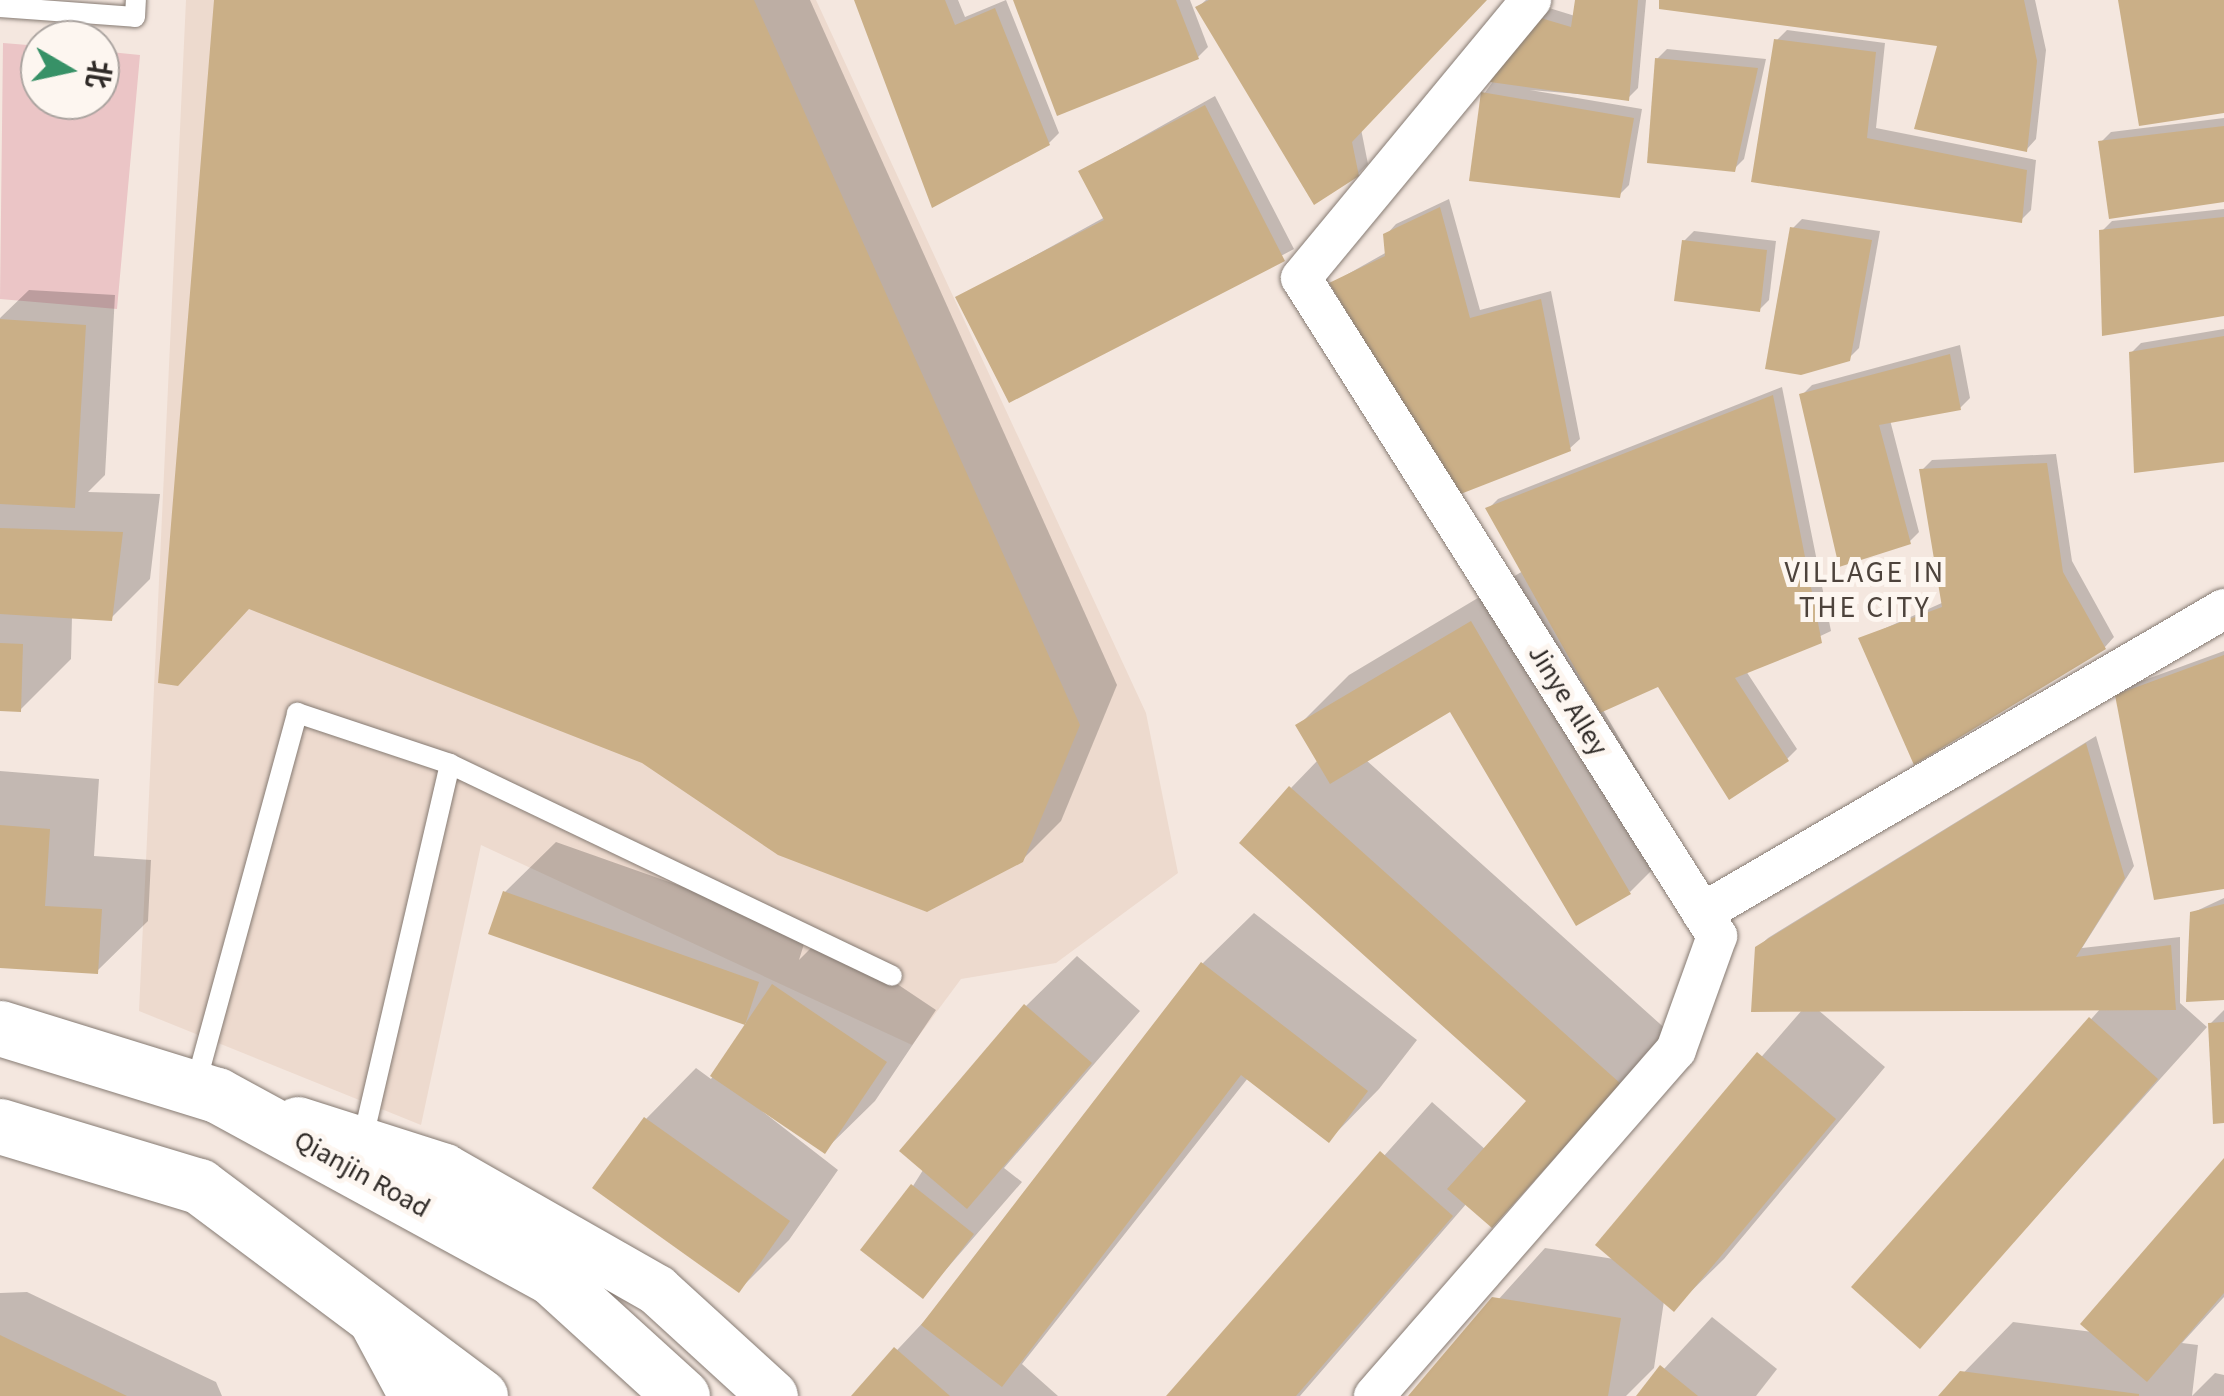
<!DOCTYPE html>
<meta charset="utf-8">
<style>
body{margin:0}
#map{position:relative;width:2224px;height:1396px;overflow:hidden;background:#f4e7df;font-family:"Source Sans 3","Noto Sans SC",sans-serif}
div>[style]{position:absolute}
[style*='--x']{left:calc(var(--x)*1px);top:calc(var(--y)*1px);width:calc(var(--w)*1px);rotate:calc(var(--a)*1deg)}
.built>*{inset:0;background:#eddace}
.green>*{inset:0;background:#ebc5c6}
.shadow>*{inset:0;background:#0003}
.building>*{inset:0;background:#caaf87}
.roads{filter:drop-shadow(0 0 2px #867b73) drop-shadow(0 0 2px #867b73)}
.service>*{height:20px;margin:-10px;padding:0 10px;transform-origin:10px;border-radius:10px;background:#fff}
.minor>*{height:40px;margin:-20px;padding:0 20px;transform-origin:20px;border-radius:20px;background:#fff}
.tertiary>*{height:50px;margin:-25px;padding:0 25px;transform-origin:25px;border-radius:25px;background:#fff}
.secondary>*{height:55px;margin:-27.5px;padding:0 27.5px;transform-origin:27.5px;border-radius:27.5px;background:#fff}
span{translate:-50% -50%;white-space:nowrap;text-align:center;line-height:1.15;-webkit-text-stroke:10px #fdf6f0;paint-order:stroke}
.street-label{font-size:28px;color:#2f2a27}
.neighbourhood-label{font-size:30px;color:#4d433c;letter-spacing:2.5px}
.north{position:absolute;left:20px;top:20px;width:100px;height:100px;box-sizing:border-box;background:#fdf6f0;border:2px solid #aba4a0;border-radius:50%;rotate:99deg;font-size:28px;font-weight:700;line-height:40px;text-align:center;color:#2f2a27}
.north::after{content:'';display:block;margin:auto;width:35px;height:45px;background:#379167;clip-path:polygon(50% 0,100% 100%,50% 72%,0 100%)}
</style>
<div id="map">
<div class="built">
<div style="clip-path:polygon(186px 0,816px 0,1146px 713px,1178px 873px,1056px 963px,961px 979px,912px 1045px,481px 845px,421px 1125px,139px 1011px)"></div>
</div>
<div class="green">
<div style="clip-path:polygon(3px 43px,40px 46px,40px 100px,100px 100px,100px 51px,140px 55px,117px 309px,0 299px)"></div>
</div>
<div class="shadow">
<div style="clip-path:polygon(217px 0,810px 0,1117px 685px,1061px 821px,1022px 860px)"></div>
<div style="clip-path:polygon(857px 0,958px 0,965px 17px,1006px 0,1059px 133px,1049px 143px)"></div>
<div style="clip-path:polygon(1015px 0,1190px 0,1208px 47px,1198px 57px)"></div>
<div style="clip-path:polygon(1206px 0,1484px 0,1361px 129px,1368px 164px,1358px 174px,1198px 7px)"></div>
<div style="clip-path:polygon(1578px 0,1646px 0,1638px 88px,1628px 98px,1530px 90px,1642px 109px,1629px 185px,1619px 195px,1484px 94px,1546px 7px,1575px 16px)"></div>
<div style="clip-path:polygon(1661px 0,2035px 0,2046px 50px,2036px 139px,2027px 149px,1940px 44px)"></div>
<div style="clip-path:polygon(1787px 30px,1885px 43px,1876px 128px,2036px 160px,2031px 210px,2021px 220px,1754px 180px,1777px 40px)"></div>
<div style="clip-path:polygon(1667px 49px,1766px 59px,1744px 159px,1734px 169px,1657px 59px)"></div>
<div style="clip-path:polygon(1215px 96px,1294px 249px,1010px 400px,958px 298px,1105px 217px,1081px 171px)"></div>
<div style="clip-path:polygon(2224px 118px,2224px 199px,2101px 142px,2111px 132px)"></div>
<div style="clip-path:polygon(1449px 199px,1480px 310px,1551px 291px,1580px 439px,1569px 449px,1332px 283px,1387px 252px,1386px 235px,1396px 224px)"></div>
<div style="clip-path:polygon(2224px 209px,2224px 313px,2102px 231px,2112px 221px)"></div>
<div style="clip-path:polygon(1802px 219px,1880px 231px,1859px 348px,1848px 359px,1792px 229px)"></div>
<div style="clip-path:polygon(1694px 231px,1776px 241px,1769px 300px,1759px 310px,1684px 241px)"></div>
<div style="clip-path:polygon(29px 290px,115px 295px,105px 475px,88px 492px,160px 494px,150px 579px,111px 618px,72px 616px,71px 659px,20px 710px,0 709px,0 318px)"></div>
<div style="clip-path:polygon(2224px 329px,2224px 460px,2131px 353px,2141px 343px)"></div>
<div style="clip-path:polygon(1960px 345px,1970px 398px,1960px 408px,1890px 420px,1919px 532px,1909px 542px,1802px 395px,1812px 385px)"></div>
<div style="clip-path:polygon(1782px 387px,1831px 631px,1746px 671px,1797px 749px,1787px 759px,1659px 684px,1603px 710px,1680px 842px,1630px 892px,1451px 709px,1366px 760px,1669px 1032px,1491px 1225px,1467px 1203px,1300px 1396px,1170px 1396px,1432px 1102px,1486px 1150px,1530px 1101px,1291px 788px,1318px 760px,1298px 726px,1349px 675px,1523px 571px,1488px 509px,1498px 499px)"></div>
<div style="clip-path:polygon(2056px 454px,2072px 561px,2114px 637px,2105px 647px,1861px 639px,1944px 602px,1922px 470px,1932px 460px)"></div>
<div style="clip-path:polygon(2224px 651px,2224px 887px,2117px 696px,2128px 686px)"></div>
<div style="clip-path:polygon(2096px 736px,2134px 866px,2082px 948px,2180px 937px,2180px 1003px,2207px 1027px,1920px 1345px,1854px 1287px,2101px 1008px,1817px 1009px,1885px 1067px,1724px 1259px,1673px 1309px,1664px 1301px,1654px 1368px,1626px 1396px,1411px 1396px,1545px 1248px,1614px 1259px,1598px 1245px,1803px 1009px,1757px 948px,1768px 938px)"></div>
<div style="clip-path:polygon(0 771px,99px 779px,94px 856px,151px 860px,148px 921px,97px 971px,0 966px)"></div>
<div style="clip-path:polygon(556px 842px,808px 931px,799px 960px,824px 935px,936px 1010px,875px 1101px,824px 1151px,730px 1086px,838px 1170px,789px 1240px,739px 1290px,646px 1119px,696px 1068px,711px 1079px,749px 1024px,491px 932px,505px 892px)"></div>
<div style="clip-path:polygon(2224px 898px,2224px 997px,2192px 913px)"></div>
<div style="clip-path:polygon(1254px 913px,1417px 1040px,1379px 1089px,1329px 1140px,1248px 1078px,1022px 1364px,1058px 1396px,854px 1396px,945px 1299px,1203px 963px)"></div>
<div style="clip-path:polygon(1077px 956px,1140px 1011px,1004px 1168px,1022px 1182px,923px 1296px,913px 1186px,1026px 1006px)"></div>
<div style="clip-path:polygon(2224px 1010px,2224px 1121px,2210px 1024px)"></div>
<div style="clip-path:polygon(2224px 1162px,2224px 1297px,2182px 1343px,2198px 1345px,2192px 1396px,1941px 1396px,2013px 1322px,2093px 1332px)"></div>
<div style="clip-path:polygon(27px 1292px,216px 1382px,222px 1396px,0 1396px,0 1293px)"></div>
<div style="clip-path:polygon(1712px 1317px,1777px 1369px,1756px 1396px,1639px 1396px)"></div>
<div style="clip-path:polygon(2215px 1373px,2224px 1375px,2224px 1396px,2192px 1396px)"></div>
</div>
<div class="building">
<div style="clip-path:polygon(214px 0,754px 0,1080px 725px,1023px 862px,927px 912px,778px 855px,642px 763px,249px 609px,178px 686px,158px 683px)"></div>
<div style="clip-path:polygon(854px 0,945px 0,955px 25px,995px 8px,1050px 145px,932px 208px)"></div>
<div style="clip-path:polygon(1013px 0,1176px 0,1199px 59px,1057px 116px)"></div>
<div style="clip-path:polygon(1209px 0,1487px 0,1352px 142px,1359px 176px,1314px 205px,1195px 7px)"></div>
<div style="clip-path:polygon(1575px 0,1638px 0,1629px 101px,1490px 82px,1534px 16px,1571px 27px)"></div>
<div style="clip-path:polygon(1659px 0,2024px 0,2037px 61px,2027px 152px,1914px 129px,1937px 46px,1659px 9px)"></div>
<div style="clip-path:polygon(2118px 0,2224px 0,2224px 113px,2139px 126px)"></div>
<div style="clip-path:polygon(1774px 39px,1876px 52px,1867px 138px,2027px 170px,2022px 223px,1751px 182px)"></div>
<div style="clip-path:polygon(1655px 58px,1758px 68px,1735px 172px,1647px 163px)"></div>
<div style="clip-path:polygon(1481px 92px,1634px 118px,1620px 198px,1469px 181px)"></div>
<div style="clip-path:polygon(1205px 105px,1285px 261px,1009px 403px,955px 297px,1104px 220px,1078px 171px)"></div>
<div style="clip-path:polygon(2224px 126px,2224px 202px,2109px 219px,2098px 141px)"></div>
<div style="clip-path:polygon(1440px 207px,1470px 318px,1541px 299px,1571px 451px,1458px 495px,1329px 283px,1385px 256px,1383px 234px)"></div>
<div style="clip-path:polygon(2224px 217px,2224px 316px,2102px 336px,2099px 230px)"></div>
<div style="clip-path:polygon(1790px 227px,1872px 240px,1850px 361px,1801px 375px,1765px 369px)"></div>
<div style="clip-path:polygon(1682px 240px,1767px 250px,1760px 312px,1674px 301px)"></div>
<div style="clip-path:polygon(0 319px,86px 325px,75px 508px,0 504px)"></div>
<div style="clip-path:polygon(2224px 336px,2224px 462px,2134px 473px,2129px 352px)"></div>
<div style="clip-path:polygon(1950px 354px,1961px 410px,1879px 425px,1911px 544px,1839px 567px,1799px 394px)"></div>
<div style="clip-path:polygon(1773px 395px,1822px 643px,1735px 678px,1789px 761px,1729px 800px,1658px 687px,1600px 713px,1485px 508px)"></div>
<div style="clip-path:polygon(2047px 463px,2063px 572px,2106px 649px,1914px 765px,1858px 638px,1942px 607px,1919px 469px)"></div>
<div style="clip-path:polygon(0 528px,123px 532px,112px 621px,0 614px)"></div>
<div style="clip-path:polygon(1471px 621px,1631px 894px,1576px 926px,1450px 712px,1330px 784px,1295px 725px)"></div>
<div style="clip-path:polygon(0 643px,23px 644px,21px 712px,0 711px)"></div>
<div style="clip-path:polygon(2224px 655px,2224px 889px,2154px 900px,2115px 695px)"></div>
<div style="clip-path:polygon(2086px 743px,2125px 878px,2076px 957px,2171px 945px,2176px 1010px,1751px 1012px,1755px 947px)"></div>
<div style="clip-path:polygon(1289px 786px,1621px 1084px,1492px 1228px,1447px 1189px,1526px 1101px,1239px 843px)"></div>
<div style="clip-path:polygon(0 825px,50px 829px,45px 906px,102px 909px,98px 974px,0 968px)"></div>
<div style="clip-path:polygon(503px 891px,759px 982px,745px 1025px,488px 934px)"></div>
<div style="clip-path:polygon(2224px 904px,2224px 1000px,2186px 1002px,2190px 912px)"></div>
<div style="clip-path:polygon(1201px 962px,1368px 1091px,1329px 1143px,1241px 1075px,1002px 1387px,921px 1325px)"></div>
<div style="clip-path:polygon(772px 984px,887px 1062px,825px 1154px,710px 1076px)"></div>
<div style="clip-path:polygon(1024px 1004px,1092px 1063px,967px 1209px,899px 1151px)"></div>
<div style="clip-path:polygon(2089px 1017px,2158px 1079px,1920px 1349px,1851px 1287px)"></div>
<div style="clip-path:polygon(2224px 1022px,2224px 1123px,2213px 1124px,2208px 1023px)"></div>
<div style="clip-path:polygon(1757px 1052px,1836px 1119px,1674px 1312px,1595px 1245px)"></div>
<div style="clip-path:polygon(644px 1117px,790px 1221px,739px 1293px,592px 1188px)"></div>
<div style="clip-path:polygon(1380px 1151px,1453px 1216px,1296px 1396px,1166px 1396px)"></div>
<div style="clip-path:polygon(2224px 1158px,2224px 1293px,2147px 1382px,2080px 1324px)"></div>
<div style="clip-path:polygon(911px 1184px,974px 1234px,923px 1299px,860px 1250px)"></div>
<div style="clip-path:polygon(1492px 1297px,1621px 1318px,1608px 1396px,1408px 1396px)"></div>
<div style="clip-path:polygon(0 1335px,127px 1396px,0 1396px)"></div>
<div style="clip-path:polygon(894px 1347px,950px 1396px,851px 1396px)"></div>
<div style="clip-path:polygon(1660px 1365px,1698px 1396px,1636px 1396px)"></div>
<div style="clip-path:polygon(1960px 1371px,2139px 1394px,2139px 1396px,1938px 1396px)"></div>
</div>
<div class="roads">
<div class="service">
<div style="--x:0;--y:7;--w:135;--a:4.2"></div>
<div style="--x:135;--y:17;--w:17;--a:-87"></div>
<div style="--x:450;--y:764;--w:490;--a:25.6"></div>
<div style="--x:195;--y:1087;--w:388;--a:-74.7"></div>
<div style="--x:297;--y:713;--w:161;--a:18.4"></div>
<div style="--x:450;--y:764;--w:387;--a:103.1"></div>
</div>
<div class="minor">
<div style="--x:1702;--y:913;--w:604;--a:-30.22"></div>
<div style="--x:1374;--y:1396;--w:459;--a:-48.9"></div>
<div style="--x:1676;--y:1050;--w:121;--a:-70.2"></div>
<div style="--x:1717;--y:936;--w:778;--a:-122.3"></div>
<div style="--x:1301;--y:278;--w:361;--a:-50.4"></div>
</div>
<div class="tertiary">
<div style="--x:298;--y:1122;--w:154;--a:17.7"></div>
<div style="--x:445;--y:1169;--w:244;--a:29.7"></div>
<div style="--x:657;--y:1290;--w:157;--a:42.4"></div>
<div style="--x:369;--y:1312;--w:95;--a:61.8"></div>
</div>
<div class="secondary">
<div style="--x:0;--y:1028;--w:227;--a:17.2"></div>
<div style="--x:217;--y:1095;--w:380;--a:28.6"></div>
<div style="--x:551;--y:1277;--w:177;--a:42.3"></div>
<div style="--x:0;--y:1126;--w:208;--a:16.8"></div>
<div style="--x:199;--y:1186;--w:351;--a:36.8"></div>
</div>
</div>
<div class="street-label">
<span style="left:1568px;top:700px;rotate:58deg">Jinye Alley</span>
<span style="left:362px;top:1174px;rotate:29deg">Qianjin Road</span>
</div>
<div class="neighbourhood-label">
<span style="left:1865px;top:590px">VILLAGE IN<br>THE CITY</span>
</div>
<div class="north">北</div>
</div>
